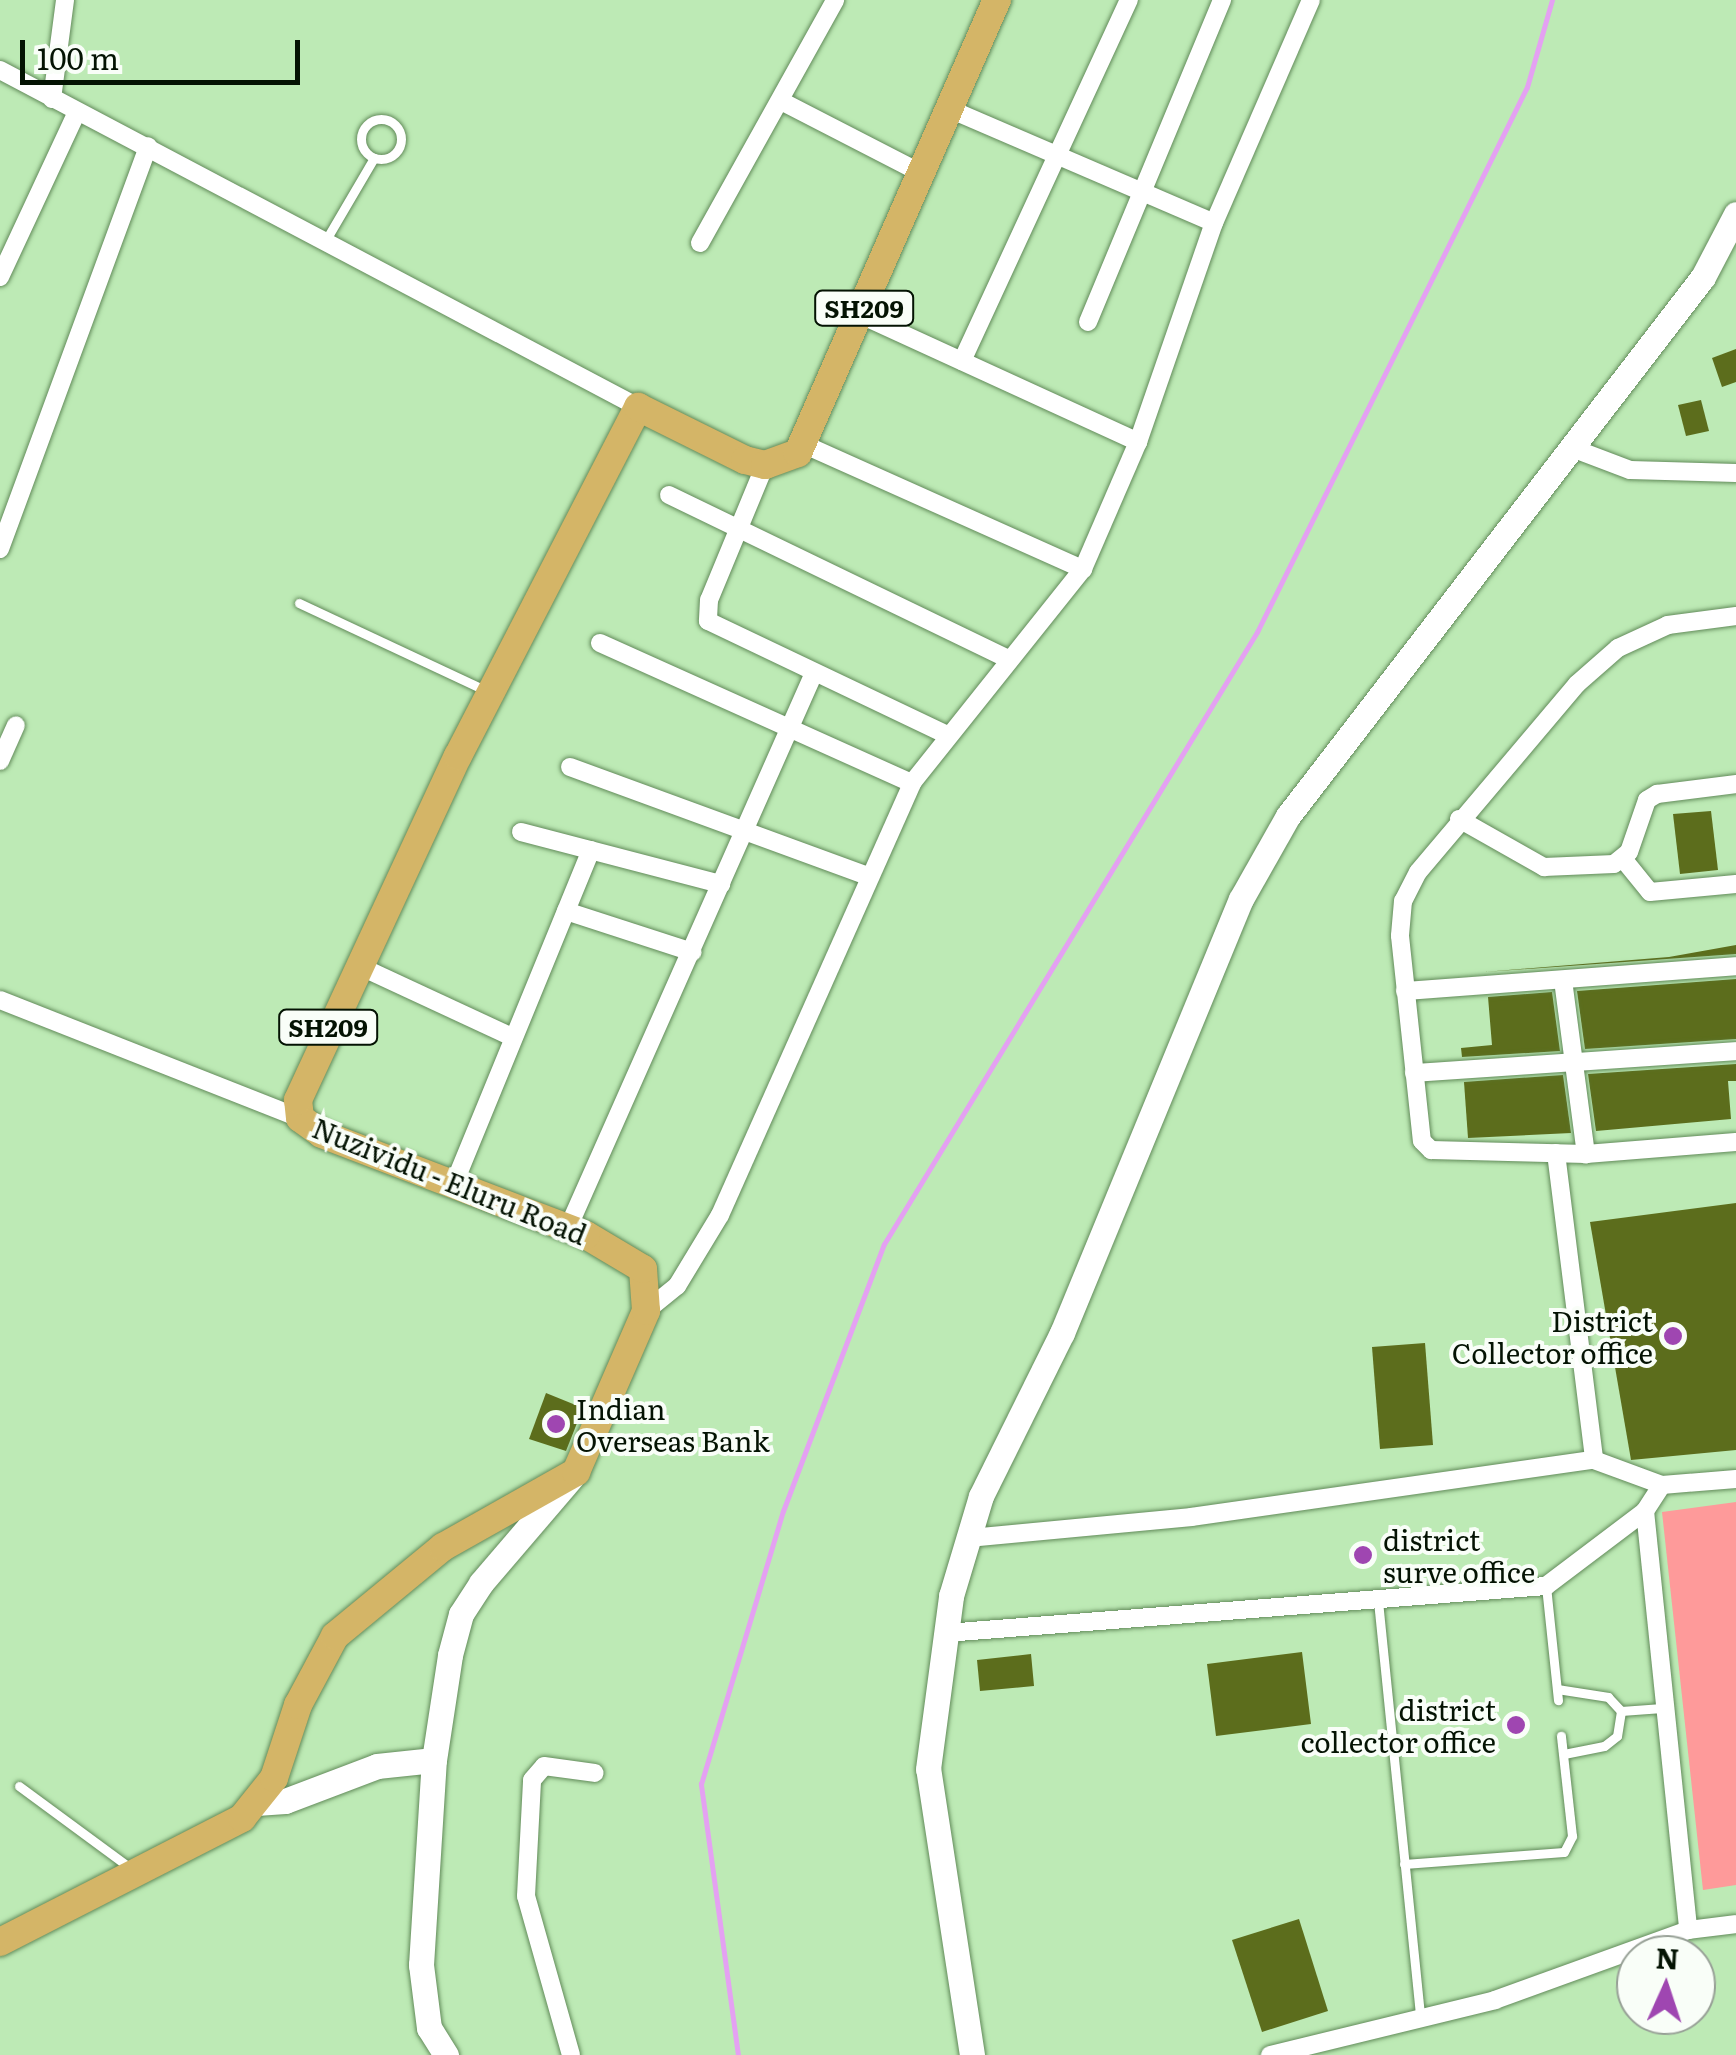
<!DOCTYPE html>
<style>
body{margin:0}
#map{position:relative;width:1736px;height:2055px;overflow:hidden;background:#bdeab5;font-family:Literata,serif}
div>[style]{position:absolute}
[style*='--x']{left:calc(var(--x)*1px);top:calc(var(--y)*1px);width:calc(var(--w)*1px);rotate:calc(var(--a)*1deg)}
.green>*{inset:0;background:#fe9a9a}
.stream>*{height:5px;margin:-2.5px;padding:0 2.5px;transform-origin:2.5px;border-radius:2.5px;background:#e4a1f2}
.building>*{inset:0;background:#5c6d1c}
.roads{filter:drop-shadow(0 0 2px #628b5a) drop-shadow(0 0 2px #628b5a)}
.lane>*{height:9px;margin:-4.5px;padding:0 4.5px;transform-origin:4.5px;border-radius:4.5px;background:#fff}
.lane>.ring{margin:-4.5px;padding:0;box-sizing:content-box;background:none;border:9px solid #fff;border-radius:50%}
.street>*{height:18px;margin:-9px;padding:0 9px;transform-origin:9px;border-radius:9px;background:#fff}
.secondary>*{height:25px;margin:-12.5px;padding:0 12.5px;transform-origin:12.5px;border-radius:12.5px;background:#fff}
.primary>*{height:28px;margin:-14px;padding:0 14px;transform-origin:14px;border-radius:14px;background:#d4b567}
.dots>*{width:28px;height:28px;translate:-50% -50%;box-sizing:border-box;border:5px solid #f9fef8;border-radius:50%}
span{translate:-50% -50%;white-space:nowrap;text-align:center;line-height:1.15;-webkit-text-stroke:8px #f9fef8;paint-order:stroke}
.shield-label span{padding:2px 8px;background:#f9fef8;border:2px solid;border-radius:8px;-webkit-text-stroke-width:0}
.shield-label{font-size:25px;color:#041303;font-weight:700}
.street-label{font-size:28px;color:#041303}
.poi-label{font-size:28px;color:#041303}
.right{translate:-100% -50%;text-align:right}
.left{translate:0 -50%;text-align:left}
.north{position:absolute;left:1616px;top:1935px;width:100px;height:100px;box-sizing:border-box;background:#f9fef8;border:2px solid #97a096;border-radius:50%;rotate:3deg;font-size:28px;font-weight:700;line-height:40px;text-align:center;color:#041303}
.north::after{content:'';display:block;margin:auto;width:35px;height:45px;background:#9f46b1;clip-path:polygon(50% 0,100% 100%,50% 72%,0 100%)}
.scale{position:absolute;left:20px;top:40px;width:280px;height:45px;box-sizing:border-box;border:5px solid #041303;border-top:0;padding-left:12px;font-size:30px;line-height:35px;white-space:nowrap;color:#041303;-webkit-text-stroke:8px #f9fef8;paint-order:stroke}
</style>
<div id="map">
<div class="green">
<div style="clip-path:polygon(1736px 1502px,1736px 1885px,1703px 1890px,1662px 1512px)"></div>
</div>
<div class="stream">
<div style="--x:738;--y:2055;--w:274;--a:-97.8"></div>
<div style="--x:701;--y:1784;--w:285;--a:-73.3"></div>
<div style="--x:783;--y:1511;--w:285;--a:-69.3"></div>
<div style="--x:884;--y:1244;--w:717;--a:-58.64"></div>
<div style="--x:1257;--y:632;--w:608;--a:-63.65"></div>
<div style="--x:1527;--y:87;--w:91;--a:-74"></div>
</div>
<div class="building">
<div style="clip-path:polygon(1736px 349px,1736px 382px,1722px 387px,1712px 358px)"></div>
<div style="clip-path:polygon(1701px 400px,1709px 431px,1686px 436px,1678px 405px)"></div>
<div style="clip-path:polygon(1711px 811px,1718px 870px,1680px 874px,1673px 814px)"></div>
<div style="clip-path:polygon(1736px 945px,1736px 954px,1484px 972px,1669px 957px)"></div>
<div style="clip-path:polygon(1736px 979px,1736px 1039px,1585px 1049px,1577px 991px)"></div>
<div style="clip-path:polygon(1552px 992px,1560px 1051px,1462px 1057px,1461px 1048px,1492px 1045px,1488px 997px)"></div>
<div style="clip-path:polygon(1736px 1064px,1736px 1081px,1728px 1081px,1731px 1119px,1596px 1131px,1588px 1074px)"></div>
<div style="clip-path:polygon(1563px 1075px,1571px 1133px,1468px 1138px,1464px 1082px)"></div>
<div style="clip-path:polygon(1736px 1203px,1736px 1450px,1631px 1460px,1590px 1222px)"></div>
<div style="clip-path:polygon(1425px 1343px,1433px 1445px,1380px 1449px,1372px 1347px)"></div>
<div style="clip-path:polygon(546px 1393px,583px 1408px,566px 1451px,529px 1439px)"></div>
<div style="clip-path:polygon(1302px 1652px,1311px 1724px,1216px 1736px,1207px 1664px)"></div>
<div style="clip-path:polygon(1031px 1654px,1034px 1686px,980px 1691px,977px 1660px)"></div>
<div style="clip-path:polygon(1299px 1919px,1328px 2011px,1262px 2032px,1232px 1940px)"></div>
</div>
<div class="roads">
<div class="lane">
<div class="ring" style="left:361px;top:119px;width:31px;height:31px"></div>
<div style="--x:327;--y:238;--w:93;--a:-59.6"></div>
<div style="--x:299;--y:603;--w:208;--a:25.1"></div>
<div style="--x:1546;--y:1586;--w:115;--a:84"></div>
<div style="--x:1378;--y:1601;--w:418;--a:84.2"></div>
<div style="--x:1557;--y:1689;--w:52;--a:8.9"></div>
<div style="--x:1608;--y:1697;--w:19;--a:47"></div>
<div style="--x:1621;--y:1711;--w:25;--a:99"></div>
<div style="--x:1617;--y:1736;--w:16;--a:142"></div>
<div style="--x:1604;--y:1746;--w:41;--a:168.7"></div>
<div style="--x:1621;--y:1711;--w:41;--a:-4.2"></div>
<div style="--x:19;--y:1786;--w:142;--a:36.4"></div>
<div style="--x:1404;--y:1864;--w:160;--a:-4.3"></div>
<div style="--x:1564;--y:1852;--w:18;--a:-63"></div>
<div style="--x:1572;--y:1836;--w:101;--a:-96.3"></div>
</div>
<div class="street">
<div style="--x:0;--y:70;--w:722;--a:27.84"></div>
<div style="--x:52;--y:99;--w:100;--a:-82.5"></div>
<div style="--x:781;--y:101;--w:160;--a:27.2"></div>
<div style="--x:952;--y:110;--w:285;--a:23.3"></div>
<div style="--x:700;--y:243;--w:278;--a:-60.9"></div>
<div style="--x:0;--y:277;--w:182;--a:-65"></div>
<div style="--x:861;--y:315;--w:305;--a:24.6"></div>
<div style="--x:1088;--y:322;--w:349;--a:-67.4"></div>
<div style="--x:962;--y:361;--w:398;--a:-65.2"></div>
<div style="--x:803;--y:444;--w:307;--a:24.1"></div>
<div style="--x:1572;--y:448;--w:62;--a:20.8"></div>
<div style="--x:1630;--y:470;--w:106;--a:1.6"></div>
<div style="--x:765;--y:465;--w:146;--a:112.5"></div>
<div style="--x:709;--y:600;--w:21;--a:93"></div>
<div style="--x:708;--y:621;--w:263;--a:25.5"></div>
<div style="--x:669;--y:495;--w:377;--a:25.8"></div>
<div style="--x:0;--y:549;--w:429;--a:-69.8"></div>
<div style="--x:1736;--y:616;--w:69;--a:172.5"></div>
<div style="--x:1668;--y:625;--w:55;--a:155.3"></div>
<div style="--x:1618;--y:648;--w:55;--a:138.7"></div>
<div style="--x:1577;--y:684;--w:246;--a:130.2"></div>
<div style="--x:1418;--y:872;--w:33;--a:117"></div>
<div style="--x:1403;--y:901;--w:35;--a:95"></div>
<div style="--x:1400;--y:936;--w:206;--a:83.9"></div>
<div style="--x:1422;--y:1141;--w:13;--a:45"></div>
<div style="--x:1431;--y:1150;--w:155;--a:1.5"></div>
<div style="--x:1586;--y:1154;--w:150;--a:-4.6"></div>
<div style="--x:600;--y:643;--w:342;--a:24.2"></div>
<div style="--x:912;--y:783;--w:274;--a:-51.4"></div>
<div style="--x:1083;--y:569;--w:138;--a:-66.6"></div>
<div style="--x:1138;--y:442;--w:232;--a:-70.9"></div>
<div style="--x:1214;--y:223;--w:243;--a:-66.5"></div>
<div style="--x:0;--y:761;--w:39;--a:-66"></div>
<div style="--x:570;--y:767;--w:317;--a:20.1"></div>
<div style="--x:1459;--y:819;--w:98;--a:29.5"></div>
<div style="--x:1544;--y:867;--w:70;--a:-2.5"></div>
<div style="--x:1614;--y:864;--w:19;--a:-39"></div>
<div style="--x:1629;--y:852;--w:55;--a:-70.9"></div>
<div style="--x:1647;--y:800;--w:12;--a:-31"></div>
<div style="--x:1657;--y:794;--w:80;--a:-7.2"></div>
<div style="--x:521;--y:832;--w:207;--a:14.6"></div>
<div style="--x:1624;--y:860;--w:41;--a:50.9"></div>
<div style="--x:1650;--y:892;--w:86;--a:-5.3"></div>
<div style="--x:566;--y:911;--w:133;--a:18"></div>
<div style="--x:359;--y:966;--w:166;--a:24.9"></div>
<div style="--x:1563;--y:980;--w:176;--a:82.5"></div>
<div style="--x:1405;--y:991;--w:332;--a:-4.3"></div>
<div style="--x:0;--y:1000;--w:322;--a:21.5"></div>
<div style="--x:1414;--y:1073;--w:323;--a:-3.9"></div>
<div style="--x:1556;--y:1153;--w:309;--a:82.9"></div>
<div style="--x:454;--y:1184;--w:361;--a:-67.7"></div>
<div style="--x:568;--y:1228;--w:607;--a:-66.1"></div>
<div style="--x:646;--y:1311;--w:40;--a:-39"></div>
<div style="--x:677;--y:1286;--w:83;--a:-58.8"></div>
<div style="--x:720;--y:1215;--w:473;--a:-66"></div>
<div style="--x:1645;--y:1511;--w:421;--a:84.1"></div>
<div style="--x:1688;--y:1930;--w:48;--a:-7.1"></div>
<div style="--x:969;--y:1538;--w:223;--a:-5.4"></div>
<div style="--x:1191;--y:1517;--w:407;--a:-8.1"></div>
<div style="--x:1594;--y:1460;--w:72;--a:20.2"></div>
<div style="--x:1662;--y:1485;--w:74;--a:-4.6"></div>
<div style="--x:946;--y:1633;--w:602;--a:-4.48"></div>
<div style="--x:1546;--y:1586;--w:124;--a:-37.1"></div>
<div style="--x:1645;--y:1511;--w:31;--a:-57"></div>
<div style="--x:571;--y:2055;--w:165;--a:-105.8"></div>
<div style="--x:526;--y:1896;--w:116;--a:-87"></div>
<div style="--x:532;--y:1780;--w:18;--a:-49"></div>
<div style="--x:544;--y:1766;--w:51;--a:7.8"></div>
<div style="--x:1270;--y:2055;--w:232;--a:-13.7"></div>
<div style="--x:1495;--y:2000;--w:205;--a:-19.9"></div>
</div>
<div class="secondary">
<div style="--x:256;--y:1803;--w:29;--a:-4"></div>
<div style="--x:285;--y:1801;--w:98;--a:-20.8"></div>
<div style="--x:377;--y:1766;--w:57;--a:-6"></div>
<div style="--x:446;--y:2055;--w:32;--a:-122"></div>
<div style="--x:429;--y:2028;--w:64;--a:-97.2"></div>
<div style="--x:421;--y:1965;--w:205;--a:-86.4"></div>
<div style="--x:434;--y:1760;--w:106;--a:-81.3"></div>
<div style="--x:450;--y:1655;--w:42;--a:-75"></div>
<div style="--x:461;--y:1614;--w:37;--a:-57"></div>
<div style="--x:481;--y:1583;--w:138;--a:-49.4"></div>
<div style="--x:972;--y:2055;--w:289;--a:-98.7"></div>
<div style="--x:928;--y:1769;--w:175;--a:-82.4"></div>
<div style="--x:951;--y:1596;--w:104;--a:-73.3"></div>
<div style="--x:981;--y:1496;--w:182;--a:-63.6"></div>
<div style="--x:1062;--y:1333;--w:469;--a:-67.6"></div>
<div style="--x:1241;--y:899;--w:95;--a:-60.5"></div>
<div style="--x:1288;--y:816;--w:680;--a:-52.41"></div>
<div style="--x:1703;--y:277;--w:71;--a:-62.4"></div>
</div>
<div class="primary">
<div style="--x:0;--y:1942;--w:272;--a:-27.1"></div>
<div style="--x:242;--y:1818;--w:51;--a:-51.3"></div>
<div style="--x:274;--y:1778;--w:77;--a:-71.8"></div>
<div style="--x:298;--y:1705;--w:78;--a:-61.8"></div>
<div style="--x:335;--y:1636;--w:140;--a:-39.5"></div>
<div style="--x:443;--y:1547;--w:153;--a:-29.4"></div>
<div style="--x:576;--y:1472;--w:176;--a:-66.5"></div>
<div style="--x:646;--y:1311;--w:42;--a:-94.1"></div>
<div style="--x:643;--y:1269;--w:66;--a:-149.2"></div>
<div style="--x:586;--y:1235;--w:283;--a:-159.1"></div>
<div style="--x:322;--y:1134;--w:27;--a:-144"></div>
<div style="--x:300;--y:1118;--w:18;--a:-96"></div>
<div style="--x:298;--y:1100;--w:379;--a:-65.1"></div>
<div style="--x:458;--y:756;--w:393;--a:-62.7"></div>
<div style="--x:638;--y:407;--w:119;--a:26.4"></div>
<div style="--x:745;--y:460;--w:21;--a:14"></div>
<div style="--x:765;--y:465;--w:35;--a:-20"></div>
<div style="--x:798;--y:453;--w:495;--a:-66.3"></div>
</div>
</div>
<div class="dots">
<div style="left:1673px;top:1336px;background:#9f46b1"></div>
<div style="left:556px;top:1424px;background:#9f46b1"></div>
<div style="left:1363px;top:1555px;background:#9f46b1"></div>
<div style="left:1516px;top:1725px;background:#9f46b1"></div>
</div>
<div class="shield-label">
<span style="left:864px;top:308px">SH209</span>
<span style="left:328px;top:1027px">SH209</span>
</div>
<div class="street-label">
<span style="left:450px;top:1180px;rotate:22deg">Nuzividu - Eluru Road</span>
</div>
<div class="poi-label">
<span class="right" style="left:1653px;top:1336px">District<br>Collector office</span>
<span class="left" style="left:576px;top:1424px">Indian<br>Overseas Bank</span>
<span class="left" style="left:1383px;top:1555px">district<br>surve office</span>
<span class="right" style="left:1496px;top:1725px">district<br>collector office</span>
</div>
<div class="north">N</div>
<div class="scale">100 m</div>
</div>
